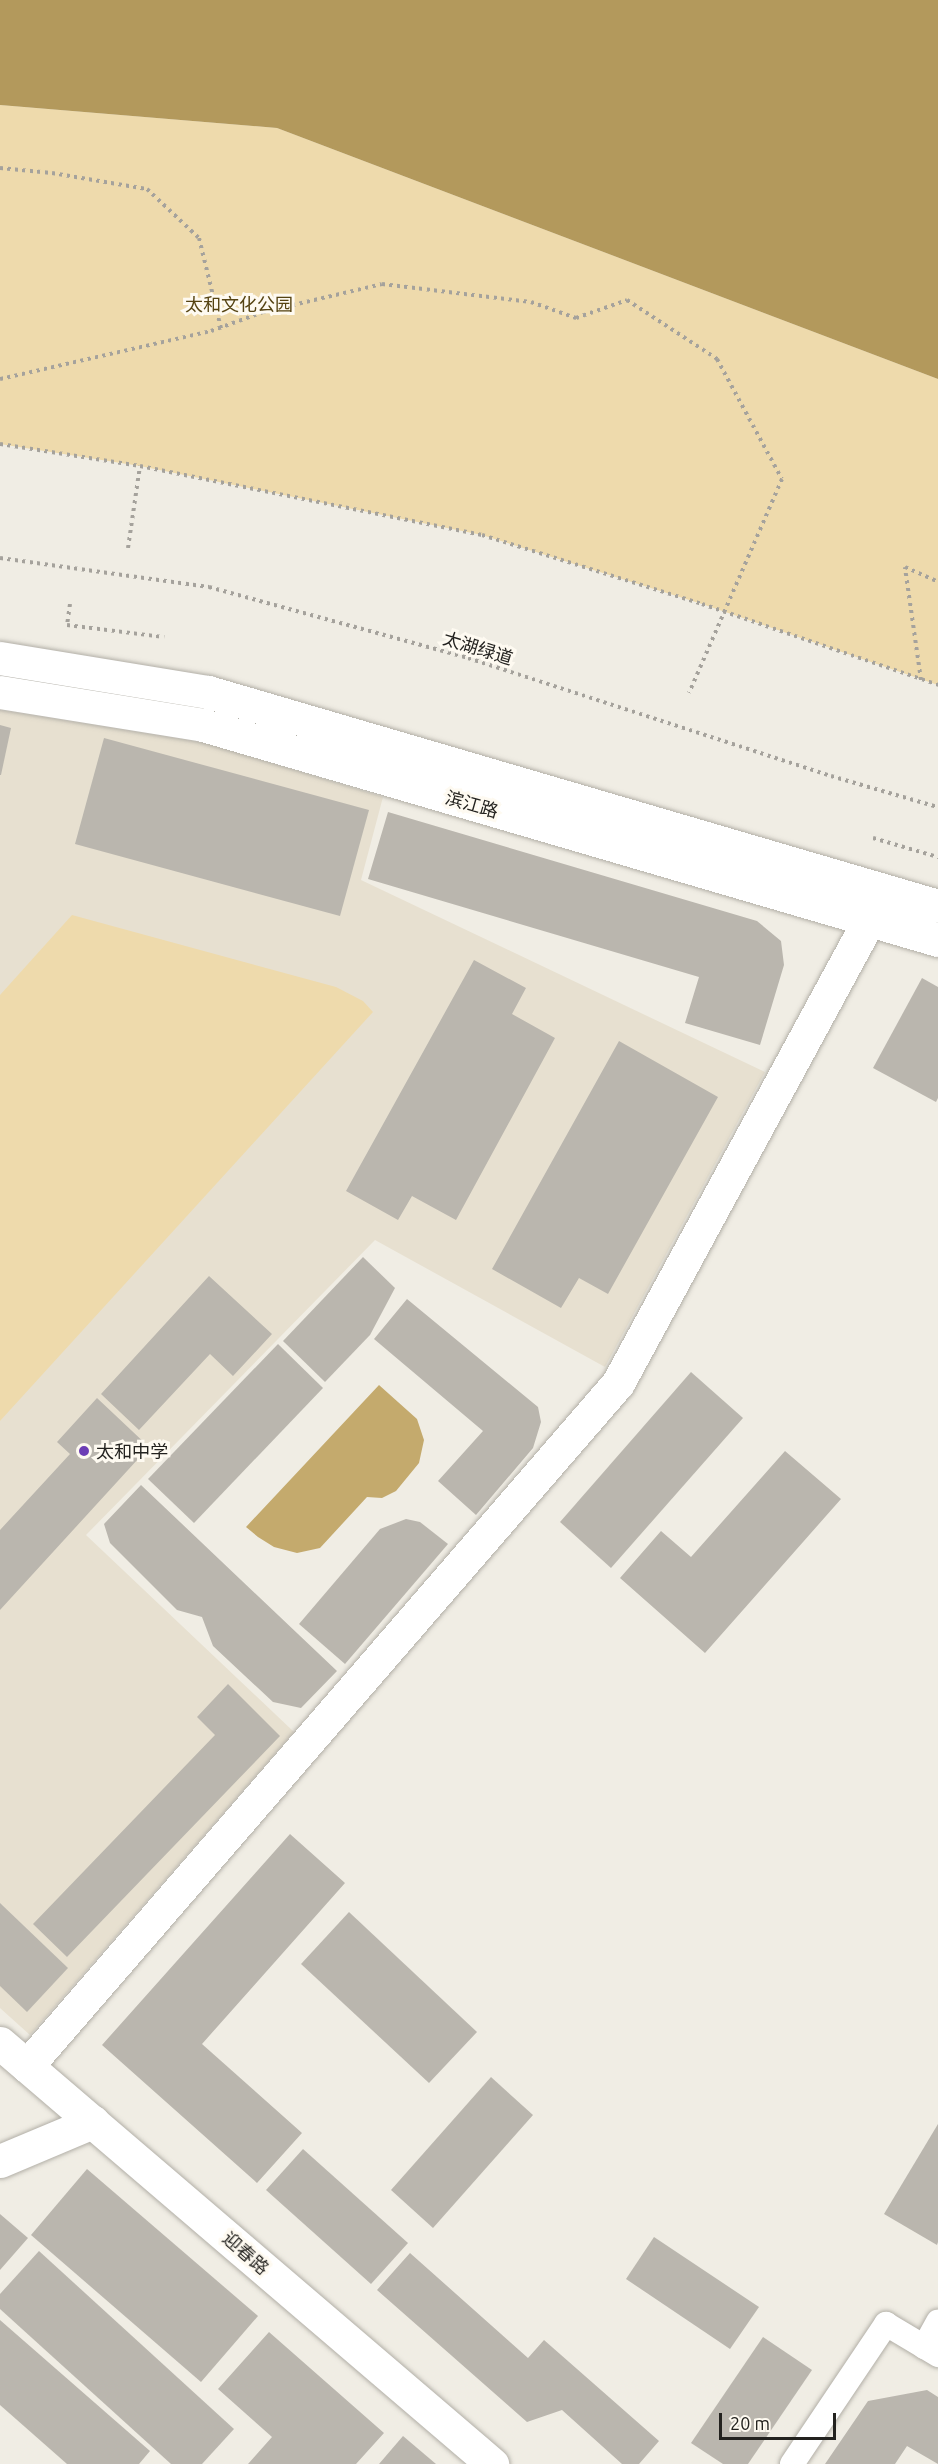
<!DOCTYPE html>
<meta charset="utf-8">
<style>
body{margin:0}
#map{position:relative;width:938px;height:2464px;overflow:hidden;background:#f0ede4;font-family:Ubuntu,"Noto Sans SC",sans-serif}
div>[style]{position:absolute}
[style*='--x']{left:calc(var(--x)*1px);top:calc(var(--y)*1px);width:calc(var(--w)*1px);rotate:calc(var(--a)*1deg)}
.built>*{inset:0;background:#e7e0d0}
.green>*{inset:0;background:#eedaac}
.forest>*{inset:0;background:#c4aa6d}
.water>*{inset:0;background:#b3995c}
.building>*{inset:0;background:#bab6ae}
.path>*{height:4px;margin-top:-2px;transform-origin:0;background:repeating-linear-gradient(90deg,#a5a29c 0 3px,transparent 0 7.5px)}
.roads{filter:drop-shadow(0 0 2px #b2afa7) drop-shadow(0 0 2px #b2afa7)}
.lane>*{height:24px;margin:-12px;padding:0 12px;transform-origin:12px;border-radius:12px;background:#fff}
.street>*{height:33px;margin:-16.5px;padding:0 16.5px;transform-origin:16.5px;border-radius:16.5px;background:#fff}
.secondary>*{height:33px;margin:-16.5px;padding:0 16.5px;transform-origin:16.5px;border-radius:16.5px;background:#fff}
.primary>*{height:33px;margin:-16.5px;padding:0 16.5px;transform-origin:16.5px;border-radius:16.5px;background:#fff}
.dots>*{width:16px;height:16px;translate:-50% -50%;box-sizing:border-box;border:3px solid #fefaf1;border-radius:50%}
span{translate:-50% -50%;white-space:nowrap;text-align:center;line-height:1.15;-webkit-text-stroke:6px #fefaf1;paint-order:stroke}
.park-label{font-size:18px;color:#554312}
.street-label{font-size:18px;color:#23221f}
.poi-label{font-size:18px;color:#23221f}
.left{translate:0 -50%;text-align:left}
.scale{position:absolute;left:719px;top:2413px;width:117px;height:27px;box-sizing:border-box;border:3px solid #23221f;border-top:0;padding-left:8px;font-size:18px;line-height:21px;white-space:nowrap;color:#23221f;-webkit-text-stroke:4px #fefaf1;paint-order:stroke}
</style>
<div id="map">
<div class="built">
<div style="clip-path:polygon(0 710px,206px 743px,383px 797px,361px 880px,765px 1072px,605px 1367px,375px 1240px,86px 1535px,294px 1732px,30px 2035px,0 2008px)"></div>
</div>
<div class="green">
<div style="clip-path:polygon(0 105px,277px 128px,938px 379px,938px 685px,702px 604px,482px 535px,140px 466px,0 444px)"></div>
<div style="clip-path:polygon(72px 915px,336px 987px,363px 1001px,373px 1012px,0 1421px,0 995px)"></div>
</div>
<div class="forest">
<div style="clip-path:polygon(379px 1385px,417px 1419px,424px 1440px,419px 1463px,396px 1491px,382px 1498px,367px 1497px,320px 1548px,297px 1553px,274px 1547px,258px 1537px,246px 1527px)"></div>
</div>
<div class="water">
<div style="clip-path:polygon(0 0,938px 0,938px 379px,277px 128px,0 105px)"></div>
</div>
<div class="building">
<div style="clip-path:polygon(0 725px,11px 728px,1px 775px,0 775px)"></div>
<div style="clip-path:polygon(104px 738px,369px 810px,340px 916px,75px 844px)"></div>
<div style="clip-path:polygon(388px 812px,757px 921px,781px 941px,784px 965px,760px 1045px,685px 1023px,699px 977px,368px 879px)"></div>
<div style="clip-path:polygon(474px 960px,526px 988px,512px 1014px,555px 1038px,456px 1220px,412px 1196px,398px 1220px,346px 1191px)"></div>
<div style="clip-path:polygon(922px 978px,938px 987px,938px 1098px,936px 1102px,873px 1068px)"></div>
<div style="clip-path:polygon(619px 1041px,718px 1097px,608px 1294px,579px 1278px,561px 1308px,492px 1269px)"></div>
<div style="clip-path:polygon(363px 1257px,395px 1288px,370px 1335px,325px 1382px,283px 1341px)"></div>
<div style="clip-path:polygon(209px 1276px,272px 1334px,233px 1376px,210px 1354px,139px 1430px,101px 1394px)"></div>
<div style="clip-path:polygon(407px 1299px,538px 1407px,541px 1422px,533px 1448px,476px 1515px,438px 1481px,483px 1431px,374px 1339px)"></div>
<div style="clip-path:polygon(278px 1344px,323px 1388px,194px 1523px,148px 1479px)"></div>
<div style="clip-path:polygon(691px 1372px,743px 1418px,611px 1568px,560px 1522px)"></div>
<div style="clip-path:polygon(97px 1398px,149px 1447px,0 1610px,0 1530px,70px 1454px,57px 1442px)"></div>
<div style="clip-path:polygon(785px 1451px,841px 1499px,705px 1653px,620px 1578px,661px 1531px,691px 1557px)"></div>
<div style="clip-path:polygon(141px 1485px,337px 1671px,301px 1708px,273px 1702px,213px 1646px,202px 1617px,177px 1610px,110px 1543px,104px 1524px)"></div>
<div style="clip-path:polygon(406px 1519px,420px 1522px,448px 1544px,345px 1664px,299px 1624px,380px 1529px)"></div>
<div style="clip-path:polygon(228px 1684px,280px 1736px,67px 1957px,33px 1924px,215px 1735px,197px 1717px)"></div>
<div style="clip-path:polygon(290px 1834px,345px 1883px,202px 2044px,302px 2133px,257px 2183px,102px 2045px)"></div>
<div style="clip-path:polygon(0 1903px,68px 1968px,27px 2012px,0 1986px)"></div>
<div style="clip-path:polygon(349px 1912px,477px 2032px,429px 2083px,301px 1964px)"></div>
<div style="clip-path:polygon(491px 2077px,533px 2115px,433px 2228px,391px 2190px)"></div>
<div style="clip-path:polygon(938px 2124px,938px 2242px,937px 2245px,884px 2214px)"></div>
<div style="clip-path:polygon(303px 2149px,408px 2243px,371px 2284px,266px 2190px)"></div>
<div style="clip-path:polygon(87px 2169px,258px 2316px,201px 2382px,31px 2235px)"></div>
<div style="clip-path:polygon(0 2214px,28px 2238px,0 2270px)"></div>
<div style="clip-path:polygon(654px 2237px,759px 2307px,730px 2349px,626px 2279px)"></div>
<div style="clip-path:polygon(39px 2251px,234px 2429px,202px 2464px,171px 2464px,0 2309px,0 2294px)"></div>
<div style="clip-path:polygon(410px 2253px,528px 2358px,544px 2340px,659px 2441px,639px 2464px,622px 2464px,562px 2410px,527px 2422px,377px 2290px)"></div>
<div style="clip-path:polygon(0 2320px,150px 2451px,139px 2464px,67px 2464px,0 2405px)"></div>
<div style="clip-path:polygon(269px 2332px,384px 2433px,356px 2464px,248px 2464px,272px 2437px,218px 2389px)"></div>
<div style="clip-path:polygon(763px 2337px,812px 2370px,748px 2464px,723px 2464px,691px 2443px)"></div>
<div style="clip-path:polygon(927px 2390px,938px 2397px,938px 2464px,907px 2446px,895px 2464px,825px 2464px,868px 2401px)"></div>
<div style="clip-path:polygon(403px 2436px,436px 2464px,379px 2464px)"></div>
</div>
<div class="path">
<div style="--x:0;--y:168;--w:52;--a:5.5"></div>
<div style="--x:52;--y:173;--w:96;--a:9.6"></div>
<div style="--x:147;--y:189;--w:71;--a:43.3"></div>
<div style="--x:199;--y:238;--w:93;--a:76.3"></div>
<div style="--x:0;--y:379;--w:216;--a:-12.8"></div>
<div style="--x:211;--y:331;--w:55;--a:-20.1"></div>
<div style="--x:263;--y:312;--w:122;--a:-13.2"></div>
<div style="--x:382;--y:284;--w:150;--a:6.9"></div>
<div style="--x:531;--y:302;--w:48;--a:19.6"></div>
<div style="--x:576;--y:318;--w:54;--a:-19.4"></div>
<div style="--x:627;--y:300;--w:108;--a:33.2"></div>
<div style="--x:717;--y:359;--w:136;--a:61.6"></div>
<div style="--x:782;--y:479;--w:233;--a:113.5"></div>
<div style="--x:0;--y:444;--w:142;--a:8.9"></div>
<div style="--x:140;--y:466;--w:349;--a:11.4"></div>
<div style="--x:482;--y:535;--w:231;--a:17.4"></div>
<div style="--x:702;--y:604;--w:250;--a:18.9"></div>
<div style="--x:128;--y:548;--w:83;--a:-81.7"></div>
<div style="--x:0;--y:558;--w:211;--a:7.9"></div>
<div style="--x:209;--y:587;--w:269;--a:15.3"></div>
<div style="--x:468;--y:658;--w:382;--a:18"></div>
<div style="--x:831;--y:776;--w:111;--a:16.2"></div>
<div style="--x:70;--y:604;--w:21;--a:98"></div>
<div style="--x:67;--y:625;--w:98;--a:7.1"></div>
<div style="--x:921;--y:680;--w:114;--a:-98.1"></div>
<div style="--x:905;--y:567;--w:36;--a:24"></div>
<div style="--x:873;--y:838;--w:68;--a:16.3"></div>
</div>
<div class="roads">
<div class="lane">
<div style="--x:924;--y:2347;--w:29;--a:-61"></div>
<div style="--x:792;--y:2464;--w:169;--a:-56.1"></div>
<div style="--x:886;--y:2324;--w:61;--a:30.8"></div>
</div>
<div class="street">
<div style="--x:0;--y:2043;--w:648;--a:40.55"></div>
<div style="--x:27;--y:2066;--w:903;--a:-49.13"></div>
<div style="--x:618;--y:1383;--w:527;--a:-61.54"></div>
</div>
<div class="secondary">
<div style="--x:0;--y:2161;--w:101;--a:-22.8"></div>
</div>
<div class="primary">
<div style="--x:0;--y:658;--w:211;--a:9.3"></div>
<div style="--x:208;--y:692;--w:761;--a:16.34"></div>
<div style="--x:0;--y:692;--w:206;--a:9.2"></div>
<div style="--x:203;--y:725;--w:766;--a:16.31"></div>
</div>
</div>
<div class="dots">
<div style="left:84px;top:1451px;background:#6c3db5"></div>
</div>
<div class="park-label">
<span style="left:239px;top:304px">太和文化公园</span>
</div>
<div class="street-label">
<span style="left:478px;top:648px;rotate:17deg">太湖绿道</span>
<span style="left:472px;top:804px;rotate:16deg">滨江路</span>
<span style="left:246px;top:2253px;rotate:41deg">迎春路</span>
</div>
<div class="poi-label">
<span class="left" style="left:96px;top:1451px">太和中学</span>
</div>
<div class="scale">20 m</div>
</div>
